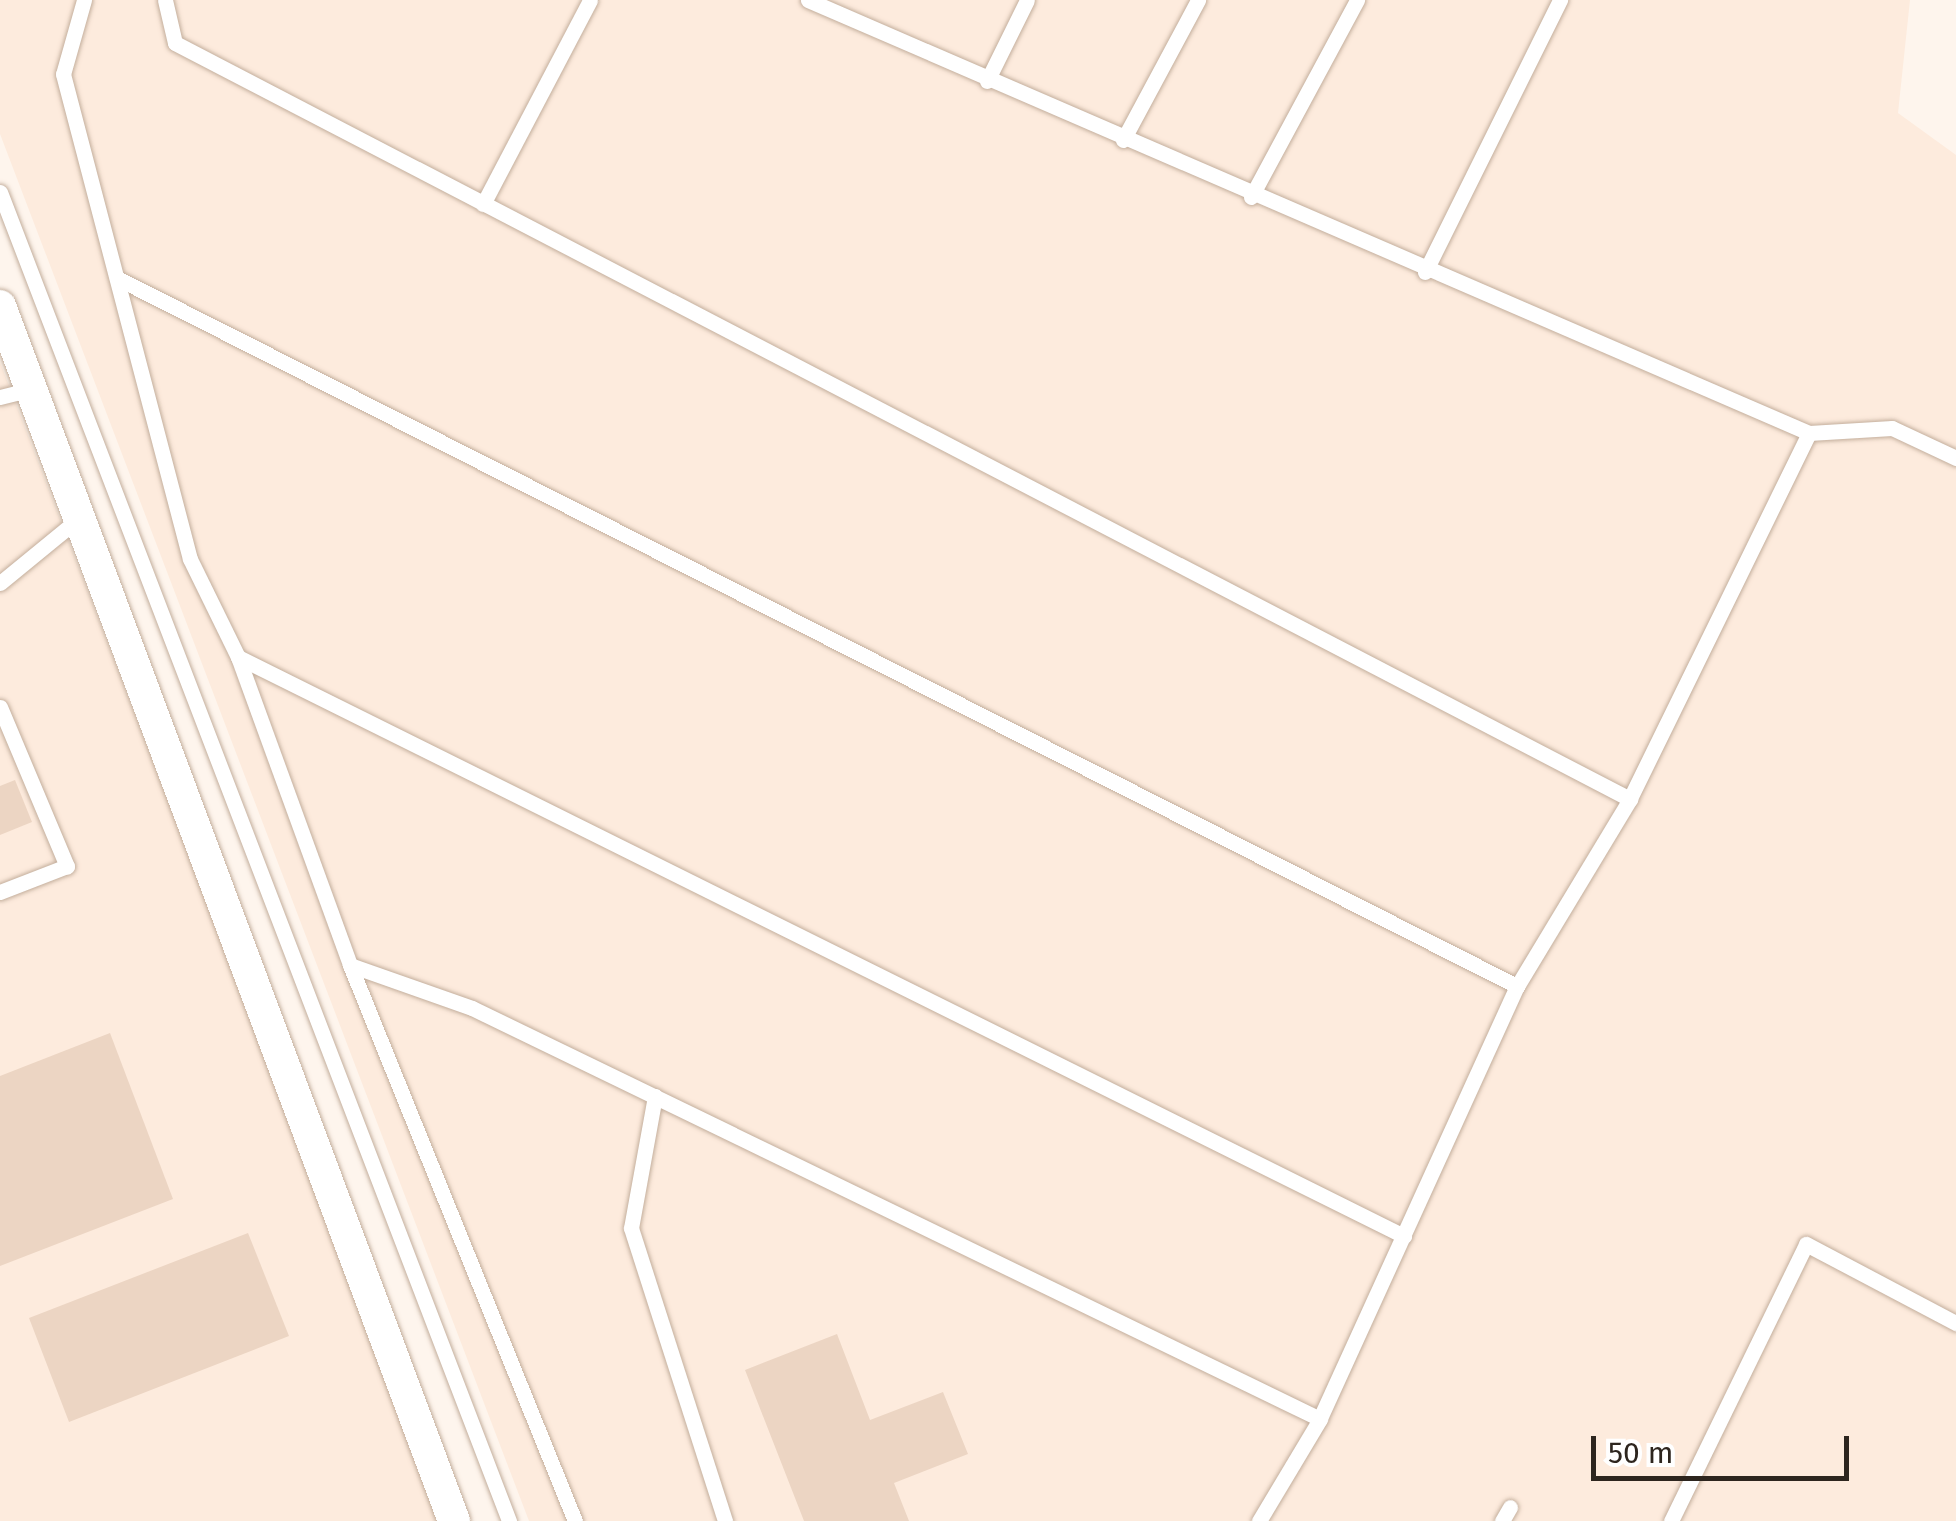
<!DOCTYPE html>
<style>
body{margin:0}
#map{position:relative;width:1956px;height:1521px;overflow:hidden;background:#fef5ed;font-family:"Fira Sans",sans-serif}
div>[style]{position:absolute}
[style*='--x']{left:calc(var(--x)*1px);top:calc(var(--y)*1px);width:calc(var(--w)*1px);rotate:calc(var(--a)*1deg)}
.built>*{inset:0;background:#fdebdd}
.building>*{inset:0;background:#ecd5c3}
.roads{filter:drop-shadow(0 0 2px #c3ae9c) drop-shadow(0 0 2px #c3ae9c)}
.lane>*{height:15px;margin:-7.5px;padding:0 7.5px;transform-origin:7.5px;border-radius:7.5px;background:#fff}
.street>*{height:32px;margin:-16px;padding:0 16px;transform-origin:16px;border-radius:16px;background:#fff}
span{translate:-50% -50%;white-space:nowrap;text-align:center;line-height:1.15;-webkit-text-stroke:8px #fff;paint-order:stroke}
.scale{position:absolute;left:1591px;top:1436px;width:258px;height:45px;box-sizing:border-box;border:5px solid #2d251e;border-top:0;padding-left:12px;font-size:30px;line-height:35px;white-space:nowrap;color:#2d251e;-webkit-text-stroke:8px #fff;paint-order:stroke}
</style>
<div id="map">
<div class="built">
<div style="clip-path:polygon(0 0,1910px 0,1898px 113px,1956px 155px,1956px 1521px,529px 1521px,0 134px)"></div>
<div style="clip-path:polygon(0 362px,443px 1521px,0 1521px)"></div>
</div>
<div class="building">
<div style="clip-path:polygon(15px 780px,32px 822px,0 835px,0 786px)"></div>
<div style="clip-path:polygon(110px 1033px,173px 1199px,0 1266px,0 1076px)"></div>
<div style="clip-path:polygon(248px 1233px,289px 1336px,69px 1422px,29px 1318px)"></div>
<div style="clip-path:polygon(837px 1334px,870px 1420px,943px 1392px,968px 1454px,894px 1483px,909px 1521px,804px 1521px,745px 1370px)"></div>
</div>
<div class="roads">
<div class="lane">
<div style="--x:84;--y:0;--w:77;--a:105.8"></div>
<div style="--x:63;--y:74;--w:501;--a:75.33"></div>
<div style="--x:190;--y:559;--w:109;--a:63.9"></div>
<div style="--x:238;--y:657;--w:328;--a:70"></div>
<div style="--x:350;--y:965;--w:600;--a:67.97"></div>
<div style="--x:165;--y:0;--w:44;--a:76.9"></div>
<div style="--x:175;--y:43;--w:1640;--a:27.46"></div>
<div style="--x:808;--y:0;--w:1091;--a:23.39"></div>
<div style="--x:1809;--y:433;--w:407;--a:116.1"></div>
<div style="--x:1630;--y:799;--w:218;--a:121.1"></div>
<div style="--x:987;--y:81;--w:90;--a:-63.7"></div>
<div style="--x:1123;--y:140;--w:159;--a:-61.8"></div>
<div style="--x:0;--y:192;--w:1423;--a:69.04"></div>
<div style="--x:1251;--y:197;--w:224;--a:-61.7"></div>
<div style="--x:483;--y:204;--w:230;--a:-62.3"></div>
<div style="--x:1425;--y:272;--w:304;--a:-63.6"></div>
<div style="--x:117;--y:278;--w:1569;--a:26.83"></div>
<div style="--x:1517;--y:986;--w:476;--a:114.5"></div>
<div style="--x:0;--y:397;--w:32;--a:-14"></div>
<div style="--x:1809;--y:433;--w:83;--a:-3.4"></div>
<div style="--x:1892;--y:428;--w:71;--a:25.1"></div>
<div style="--x:0;--y:583;--w:99;--a:-39.3"></div>
<div style="--x:238;--y:657;--w:1302;--a:26.41"></div>
<div style="--x:0;--y:707;--w:173;--a:67.2"></div>
<div style="--x:67;--y:866;--w:72;--a:158.8"></div>
<div style="--x:350;--y:965;--w:129;--a:19.4"></div>
<div style="--x:472;--y:1008;--w:942;--a:25.86"></div>
<div style="--x:1320;--y:1419;--w:119;--a:120.9"></div>
<div style="--x:655;--y:1096;--w:134;--a:100.3"></div>
<div style="--x:631;--y:1228;--w:308;--a:72.2"></div>
<div style="--x:1502;--y:1521;--w:16;--a:-60"></div>
<div style="--x:1671;--y:1521;--w:308;--a:-64"></div>
<div style="--x:1806;--y:1244;--w:170;--a:27.8"></div>
</div>
<div class="street">
<div style="--x:0;--y:306;--w:1297;--a:69.51"></div>
</div>
</div>
<div class="scale">50 m</div>
</div>
